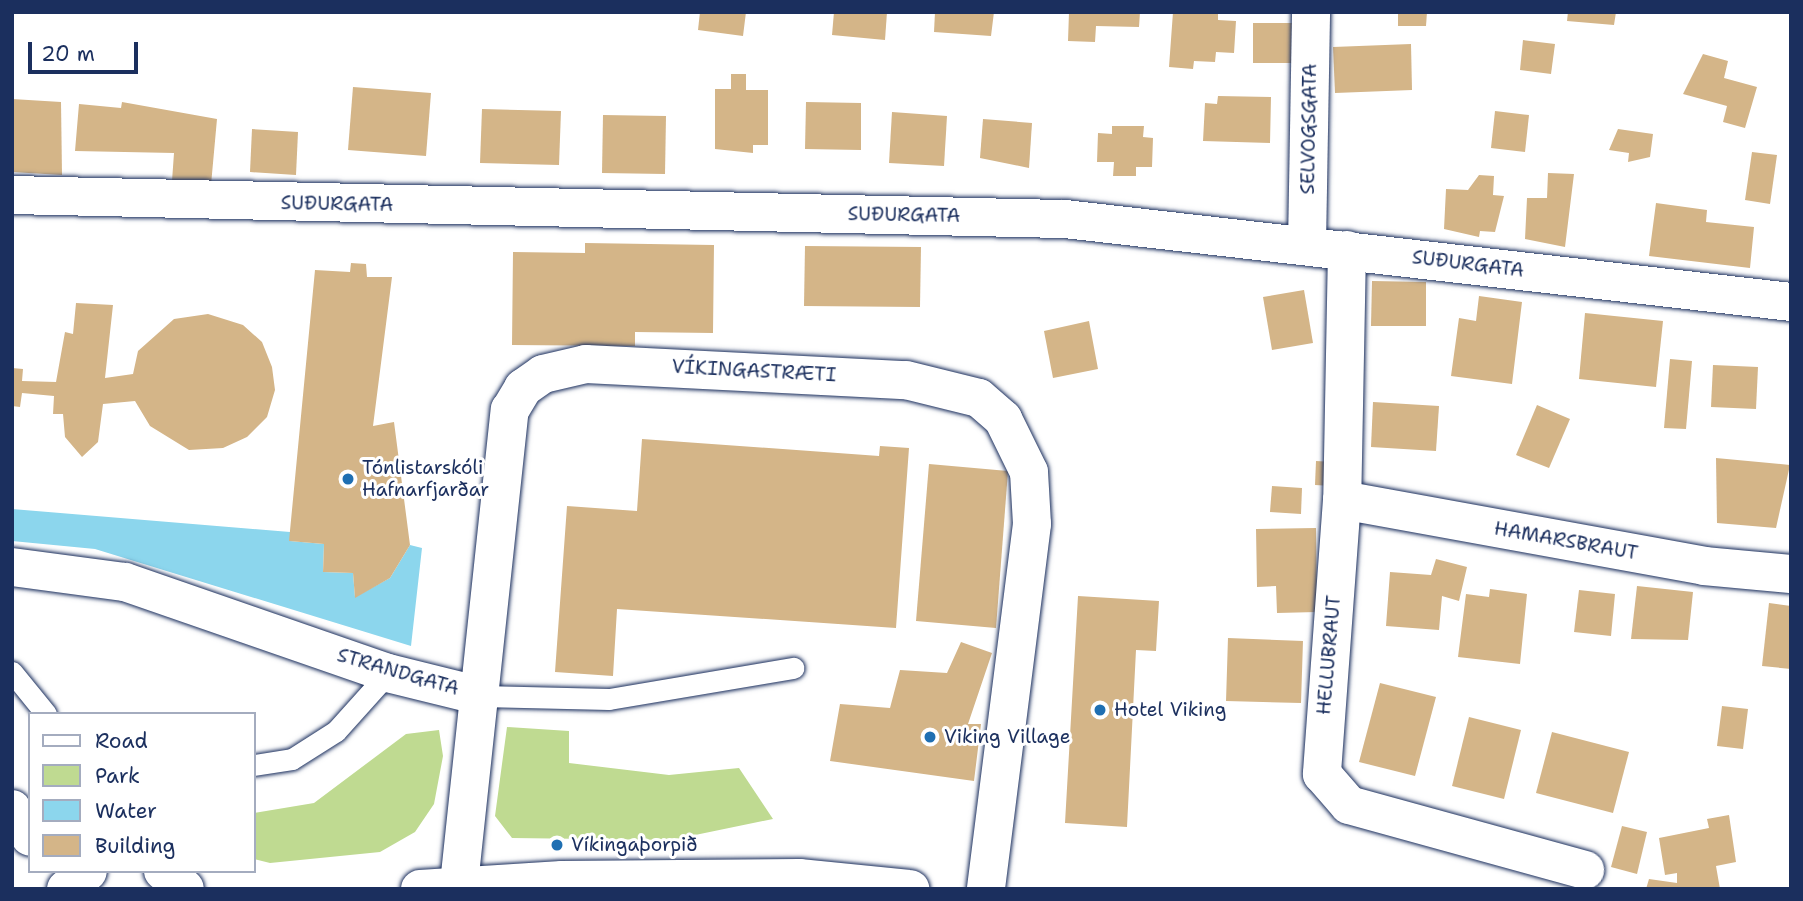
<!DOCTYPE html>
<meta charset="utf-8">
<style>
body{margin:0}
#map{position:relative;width:1803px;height:901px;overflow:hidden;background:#fff;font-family:"Shantell Sans",sans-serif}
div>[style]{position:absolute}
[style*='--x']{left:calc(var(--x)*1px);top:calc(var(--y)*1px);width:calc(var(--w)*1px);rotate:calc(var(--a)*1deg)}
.green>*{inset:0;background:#bfda91}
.water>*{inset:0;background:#8cd6ed}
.building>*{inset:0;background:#d4b588}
.roads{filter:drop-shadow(0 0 2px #1b2f5e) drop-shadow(0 0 2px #1b2f5e)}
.lane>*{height:21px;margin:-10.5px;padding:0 10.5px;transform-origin:10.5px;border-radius:10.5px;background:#fff}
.street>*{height:38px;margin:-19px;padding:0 19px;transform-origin:19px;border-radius:19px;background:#fff}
.secondary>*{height:38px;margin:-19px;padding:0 19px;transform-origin:19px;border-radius:19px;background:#fff}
.dots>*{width:19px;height:19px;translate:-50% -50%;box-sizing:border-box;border:4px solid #fff;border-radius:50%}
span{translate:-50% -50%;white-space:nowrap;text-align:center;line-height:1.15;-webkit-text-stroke:6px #fff;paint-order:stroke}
.street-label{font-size:19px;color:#1b2f5e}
.poi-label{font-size:19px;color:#1b2f5e}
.left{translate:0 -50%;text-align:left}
.frame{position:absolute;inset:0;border:14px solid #1b2f5e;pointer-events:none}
.legend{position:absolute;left:28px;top:712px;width:228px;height:161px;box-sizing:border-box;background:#fff;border:2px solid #a4acbf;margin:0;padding:9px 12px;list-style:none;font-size:21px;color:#1b2f5e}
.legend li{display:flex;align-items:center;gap:14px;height:35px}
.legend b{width:35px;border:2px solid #a4acbf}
.scale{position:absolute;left:28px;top:42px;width:110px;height:32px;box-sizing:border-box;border:4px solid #1b2f5e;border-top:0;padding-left:9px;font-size:21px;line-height:24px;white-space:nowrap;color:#1b2f5e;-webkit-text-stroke:5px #fff;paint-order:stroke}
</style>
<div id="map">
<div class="green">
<div style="clip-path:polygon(507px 727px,569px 731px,569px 763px,669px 775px,739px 768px,773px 819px,671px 840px,512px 838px,495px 816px)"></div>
<div style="clip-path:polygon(439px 730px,443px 756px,434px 804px,415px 832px,380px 852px,270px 863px,254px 859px,254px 813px,314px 803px,406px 734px)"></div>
</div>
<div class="water">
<div style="clip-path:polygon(12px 509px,290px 532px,290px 541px,324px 544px,323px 572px,353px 573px,355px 597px,390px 578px,410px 545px,422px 548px,411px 646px,95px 549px,12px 541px)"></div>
</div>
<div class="building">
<div style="clip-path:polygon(700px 12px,746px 12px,743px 36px,698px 30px)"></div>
<div style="clip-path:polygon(834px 12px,887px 12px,885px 40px,832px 35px)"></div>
<div style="clip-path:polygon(935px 12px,994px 12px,991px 36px,934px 32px)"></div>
<div style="clip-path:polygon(1069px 12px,1140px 12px,1139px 27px,1096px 26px,1095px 42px,1068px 41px)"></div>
<div style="clip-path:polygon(1173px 12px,1218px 12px,1218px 20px,1236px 21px,1234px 53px,1216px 52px,1215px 62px,1194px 61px,1193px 69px,1169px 67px)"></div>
<div style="clip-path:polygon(1398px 12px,1427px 12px,1426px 26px,1398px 26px)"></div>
<div style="clip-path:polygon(1568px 12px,1616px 12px,1614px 25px,1567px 21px)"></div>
<div style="clip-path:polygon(1253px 23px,1292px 23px,1291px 63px,1253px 63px)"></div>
<div style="clip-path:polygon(1523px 40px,1555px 44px,1551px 74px,1520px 70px)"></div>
<div style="clip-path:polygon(1411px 44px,1412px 90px,1335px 93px,1333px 47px)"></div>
<div style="clip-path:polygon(1703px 54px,1728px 61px,1724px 78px,1757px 87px,1745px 128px,1723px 122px,1727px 106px,1683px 94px)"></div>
<div style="clip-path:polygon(731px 74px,746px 74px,746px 90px,768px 90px,768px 145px,753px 145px,753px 153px,715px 149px,715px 89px,731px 89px)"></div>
<div style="clip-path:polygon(353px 87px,431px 93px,426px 156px,348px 150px)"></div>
<div style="clip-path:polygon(1218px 96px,1271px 97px,1270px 143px,1203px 141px,1205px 103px,1217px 104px)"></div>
<div style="clip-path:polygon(12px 99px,61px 102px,62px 175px,12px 172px)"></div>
<div style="clip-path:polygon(122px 102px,217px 119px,211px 185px,172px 181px,174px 153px,75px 151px,79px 104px,121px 108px)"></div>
<div style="clip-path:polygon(806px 102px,861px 103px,861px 150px,805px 149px)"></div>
<div style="clip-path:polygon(482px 109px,561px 111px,559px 165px,480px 163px)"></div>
<div style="clip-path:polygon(1495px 111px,1529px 115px,1525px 152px,1491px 148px)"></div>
<div style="clip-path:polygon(892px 112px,947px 116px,944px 166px,889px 163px)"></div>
<div style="clip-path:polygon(603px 115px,666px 116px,665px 174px,602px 173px)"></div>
<div style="clip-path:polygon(983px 119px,1032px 123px,1029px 168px,980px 158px)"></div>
<div style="clip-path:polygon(1112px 126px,1144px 126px,1143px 137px,1153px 138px,1152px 167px,1136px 167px,1136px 176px,1113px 176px,1114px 162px,1097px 162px,1098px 133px,1112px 134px)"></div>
<div style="clip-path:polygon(252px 129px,298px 132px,296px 175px,250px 172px)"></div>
<div style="clip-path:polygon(1618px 129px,1653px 134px,1650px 157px,1628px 162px,1629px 153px,1609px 150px)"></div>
<div style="clip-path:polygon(1752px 152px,1777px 155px,1770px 204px,1745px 200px)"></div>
<div style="clip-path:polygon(1548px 173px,1574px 174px,1565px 247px,1525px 239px,1527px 198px,1547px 198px)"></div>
<div style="clip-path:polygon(1479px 175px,1494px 176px,1493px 195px,1504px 196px,1495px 232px,1480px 231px,1479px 237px,1444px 229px,1446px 189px,1468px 190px)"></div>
<div style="clip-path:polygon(1656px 203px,1707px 210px,1706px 222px,1754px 227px,1750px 268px,1649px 256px)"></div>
<div style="clip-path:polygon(585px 243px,714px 245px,713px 333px,635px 332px,635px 346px,512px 345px,513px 252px,585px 253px)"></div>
<div style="clip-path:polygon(805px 246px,921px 247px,920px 307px,804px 306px)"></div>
<div style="clip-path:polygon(351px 263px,366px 264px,367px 277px,392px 277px,373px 426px,394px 422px,410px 545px,390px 578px,355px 598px,353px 573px,323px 572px,324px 544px,289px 541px,315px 270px,350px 272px)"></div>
<div style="clip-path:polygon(1372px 281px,1426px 282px,1426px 326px,1371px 326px)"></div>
<div style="clip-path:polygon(1304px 290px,1313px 343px,1272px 350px,1263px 297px)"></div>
<div style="clip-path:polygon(1479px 296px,1522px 302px,1512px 384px,1451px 376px,1459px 318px,1476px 321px)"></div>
<div style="clip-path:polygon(76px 303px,113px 305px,105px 378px,133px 374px,138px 351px,174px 319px,208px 314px,243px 325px,262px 342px,272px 367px,275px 390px,267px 417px,247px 437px,223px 448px,189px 450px,150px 426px,135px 401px,103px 404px,98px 442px,82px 457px,65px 437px,63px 414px,53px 414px,54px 396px,22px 393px,20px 407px,12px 406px,12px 368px,23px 369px,22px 381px,56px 382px,65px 332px,73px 334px)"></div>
<div style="clip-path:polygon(1585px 313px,1663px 321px,1656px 387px,1579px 379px)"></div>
<div style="clip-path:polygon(1089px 321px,1098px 369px,1053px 378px,1044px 331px)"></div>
<div style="clip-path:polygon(1670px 359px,1692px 361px,1686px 429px,1664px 428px)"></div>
<div style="clip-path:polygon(1713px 365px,1758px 367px,1756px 409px,1711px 407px)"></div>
<div style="clip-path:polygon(1373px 402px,1439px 406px,1436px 451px,1371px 447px)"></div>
<div style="clip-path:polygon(1537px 405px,1570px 419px,1549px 468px,1516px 455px)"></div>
<div style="clip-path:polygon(642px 439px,879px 456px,880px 446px,909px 448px,896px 628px,617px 609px,613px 676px,555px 672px,567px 506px,637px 511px)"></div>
<div style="clip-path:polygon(1716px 458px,1790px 465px,1776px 528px,1717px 523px)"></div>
<div style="clip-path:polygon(1316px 461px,1333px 462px,1332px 486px,1315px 485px)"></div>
<div style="clip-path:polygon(929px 464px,1008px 471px,996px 628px,916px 621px)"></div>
<div style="clip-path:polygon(1272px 486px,1302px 488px,1301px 514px,1270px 512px)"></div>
<div style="clip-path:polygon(1316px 528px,1317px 612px,1277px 613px,1276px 586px,1257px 587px,1256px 529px)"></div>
<div style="clip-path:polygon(1436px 559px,1467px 567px,1459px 601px,1442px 596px,1439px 630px,1386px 626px,1390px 572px,1431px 575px)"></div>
<div style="clip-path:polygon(1637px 586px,1693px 592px,1688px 640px,1631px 639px)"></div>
<div style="clip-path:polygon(1490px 589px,1527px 594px,1520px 664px,1458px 657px,1466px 594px,1489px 597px)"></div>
<div style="clip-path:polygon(1579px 590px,1615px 594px,1611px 636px,1574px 632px)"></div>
<div style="clip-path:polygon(1078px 596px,1159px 601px,1156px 651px,1136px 650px,1127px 827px,1065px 823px)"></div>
<div style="clip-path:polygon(1769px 603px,1791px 606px,1791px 669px,1762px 666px)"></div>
<div style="clip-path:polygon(1228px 638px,1303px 641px,1301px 703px,1226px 701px)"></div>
<div style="clip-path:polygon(961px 642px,992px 653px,968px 724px,981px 724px,974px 781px,830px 761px,840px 704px,890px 708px,900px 670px,947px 673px)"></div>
<div style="clip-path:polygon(1380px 683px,1436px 697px,1415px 776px,1359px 762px)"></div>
<div style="clip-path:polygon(1722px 706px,1748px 709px,1743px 749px,1717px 746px)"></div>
<div style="clip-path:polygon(1469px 717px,1521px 730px,1504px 799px,1452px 786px)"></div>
<div style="clip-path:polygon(1552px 732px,1629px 752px,1613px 813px,1536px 793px)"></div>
<div style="clip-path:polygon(1729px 815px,1736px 862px,1716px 866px,1720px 889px,1646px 889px,1649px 879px,1677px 883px,1677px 873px,1665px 875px,1659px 838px,1709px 828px,1707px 819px)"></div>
<div style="clip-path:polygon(1622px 826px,1647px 832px,1637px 874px,1611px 867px)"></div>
</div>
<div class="roads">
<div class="lane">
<div style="--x:12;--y:672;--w:54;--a:51"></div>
<div style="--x:481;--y:696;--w:128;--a:1.3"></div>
<div style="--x:609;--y:699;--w:187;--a:-9.6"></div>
<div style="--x:254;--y:765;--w:38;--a:-9"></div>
<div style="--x:292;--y:759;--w:52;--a:-32.5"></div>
<div style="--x:336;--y:731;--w:78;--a:-48.1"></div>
</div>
<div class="street">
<div style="--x:12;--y:195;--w:1053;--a:1.31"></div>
<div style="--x:1065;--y:219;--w:731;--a:6.52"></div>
<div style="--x:1307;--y:245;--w:233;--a:-89"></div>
<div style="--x:1347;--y:250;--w:250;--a:91.1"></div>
<div style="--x:1342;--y:500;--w:275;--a:94.2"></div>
<div style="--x:1322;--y:774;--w:41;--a:48.9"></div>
<div style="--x:1349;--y:805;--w:245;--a:15.4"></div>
<div style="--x:1342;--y:500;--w:368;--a:10.3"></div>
<div style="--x:1704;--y:566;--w:87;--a:5.3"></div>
<div style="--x:12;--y:567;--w:114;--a:7.6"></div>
<div style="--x:125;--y:582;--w:278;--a:19.1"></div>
<div style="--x:388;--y:673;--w:96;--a:13.9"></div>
<div style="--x:459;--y:884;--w:477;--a:-83.9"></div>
<div style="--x:510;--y:410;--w:26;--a:-59"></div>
<div style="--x:523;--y:388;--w:24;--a:-35"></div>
<div style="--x:543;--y:374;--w:44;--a:-13.1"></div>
<div style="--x:586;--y:364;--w:320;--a:2.9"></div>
<div style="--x:906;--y:380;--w:75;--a:13.9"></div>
<div style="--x:979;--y:398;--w:32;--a:41"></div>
<div style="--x:1003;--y:419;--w:59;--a:63.9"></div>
<div style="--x:1029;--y:472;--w:52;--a:86.7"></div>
<div style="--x:1032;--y:524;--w:368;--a:97.2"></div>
</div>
<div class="secondary">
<div style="--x:12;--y:809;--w:33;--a:57"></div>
<div style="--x:163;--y:871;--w:28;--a:39"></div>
<div style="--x:66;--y:889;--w:28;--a:-39"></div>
<div style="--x:420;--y:889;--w:142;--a:-3.6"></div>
<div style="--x:562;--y:880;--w:237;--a:-0.5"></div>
<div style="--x:799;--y:878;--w:112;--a:5.7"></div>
</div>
</div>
<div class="dots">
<div style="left:348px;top:479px;background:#1f6fb2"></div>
<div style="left:1100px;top:710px;background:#1f6fb2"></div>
<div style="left:930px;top:737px;background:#1f6fb2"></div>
<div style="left:557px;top:845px;background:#1f6fb2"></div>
</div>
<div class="street-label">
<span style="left:1309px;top:129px;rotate:-89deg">SELVOGSGATA</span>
<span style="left:337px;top:204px;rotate:1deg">SUÐURGATA</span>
<span style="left:904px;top:215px;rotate:1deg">SUÐURGATA</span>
<span style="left:1468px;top:264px;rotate:7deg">SUÐURGATA</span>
<span style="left:754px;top:371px;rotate:3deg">VÍKINGASTRÆTI</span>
<span style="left:1566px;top:541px;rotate:10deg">HAMARSBRAUT</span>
<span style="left:1329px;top:655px;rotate:-85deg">HELLUBRAUT</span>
<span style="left:398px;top:672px;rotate:16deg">STRANDGATA</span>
</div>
<div class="poi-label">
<span class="left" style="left:362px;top:479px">Tónlistarskóli<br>Hafnarfjarðar</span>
<span class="left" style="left:1114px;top:710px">Hotel Viking</span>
<span class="left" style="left:944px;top:737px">Viking Village</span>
<span class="left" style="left:571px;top:845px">Víkingaþorpið</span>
</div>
<div class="frame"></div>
<ul class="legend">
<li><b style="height:9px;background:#fff"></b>Road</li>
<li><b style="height:19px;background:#bfda91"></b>Park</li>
<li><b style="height:19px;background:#8cd6ed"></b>Water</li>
<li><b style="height:19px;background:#d4b588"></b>Building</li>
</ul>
<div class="scale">20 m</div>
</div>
